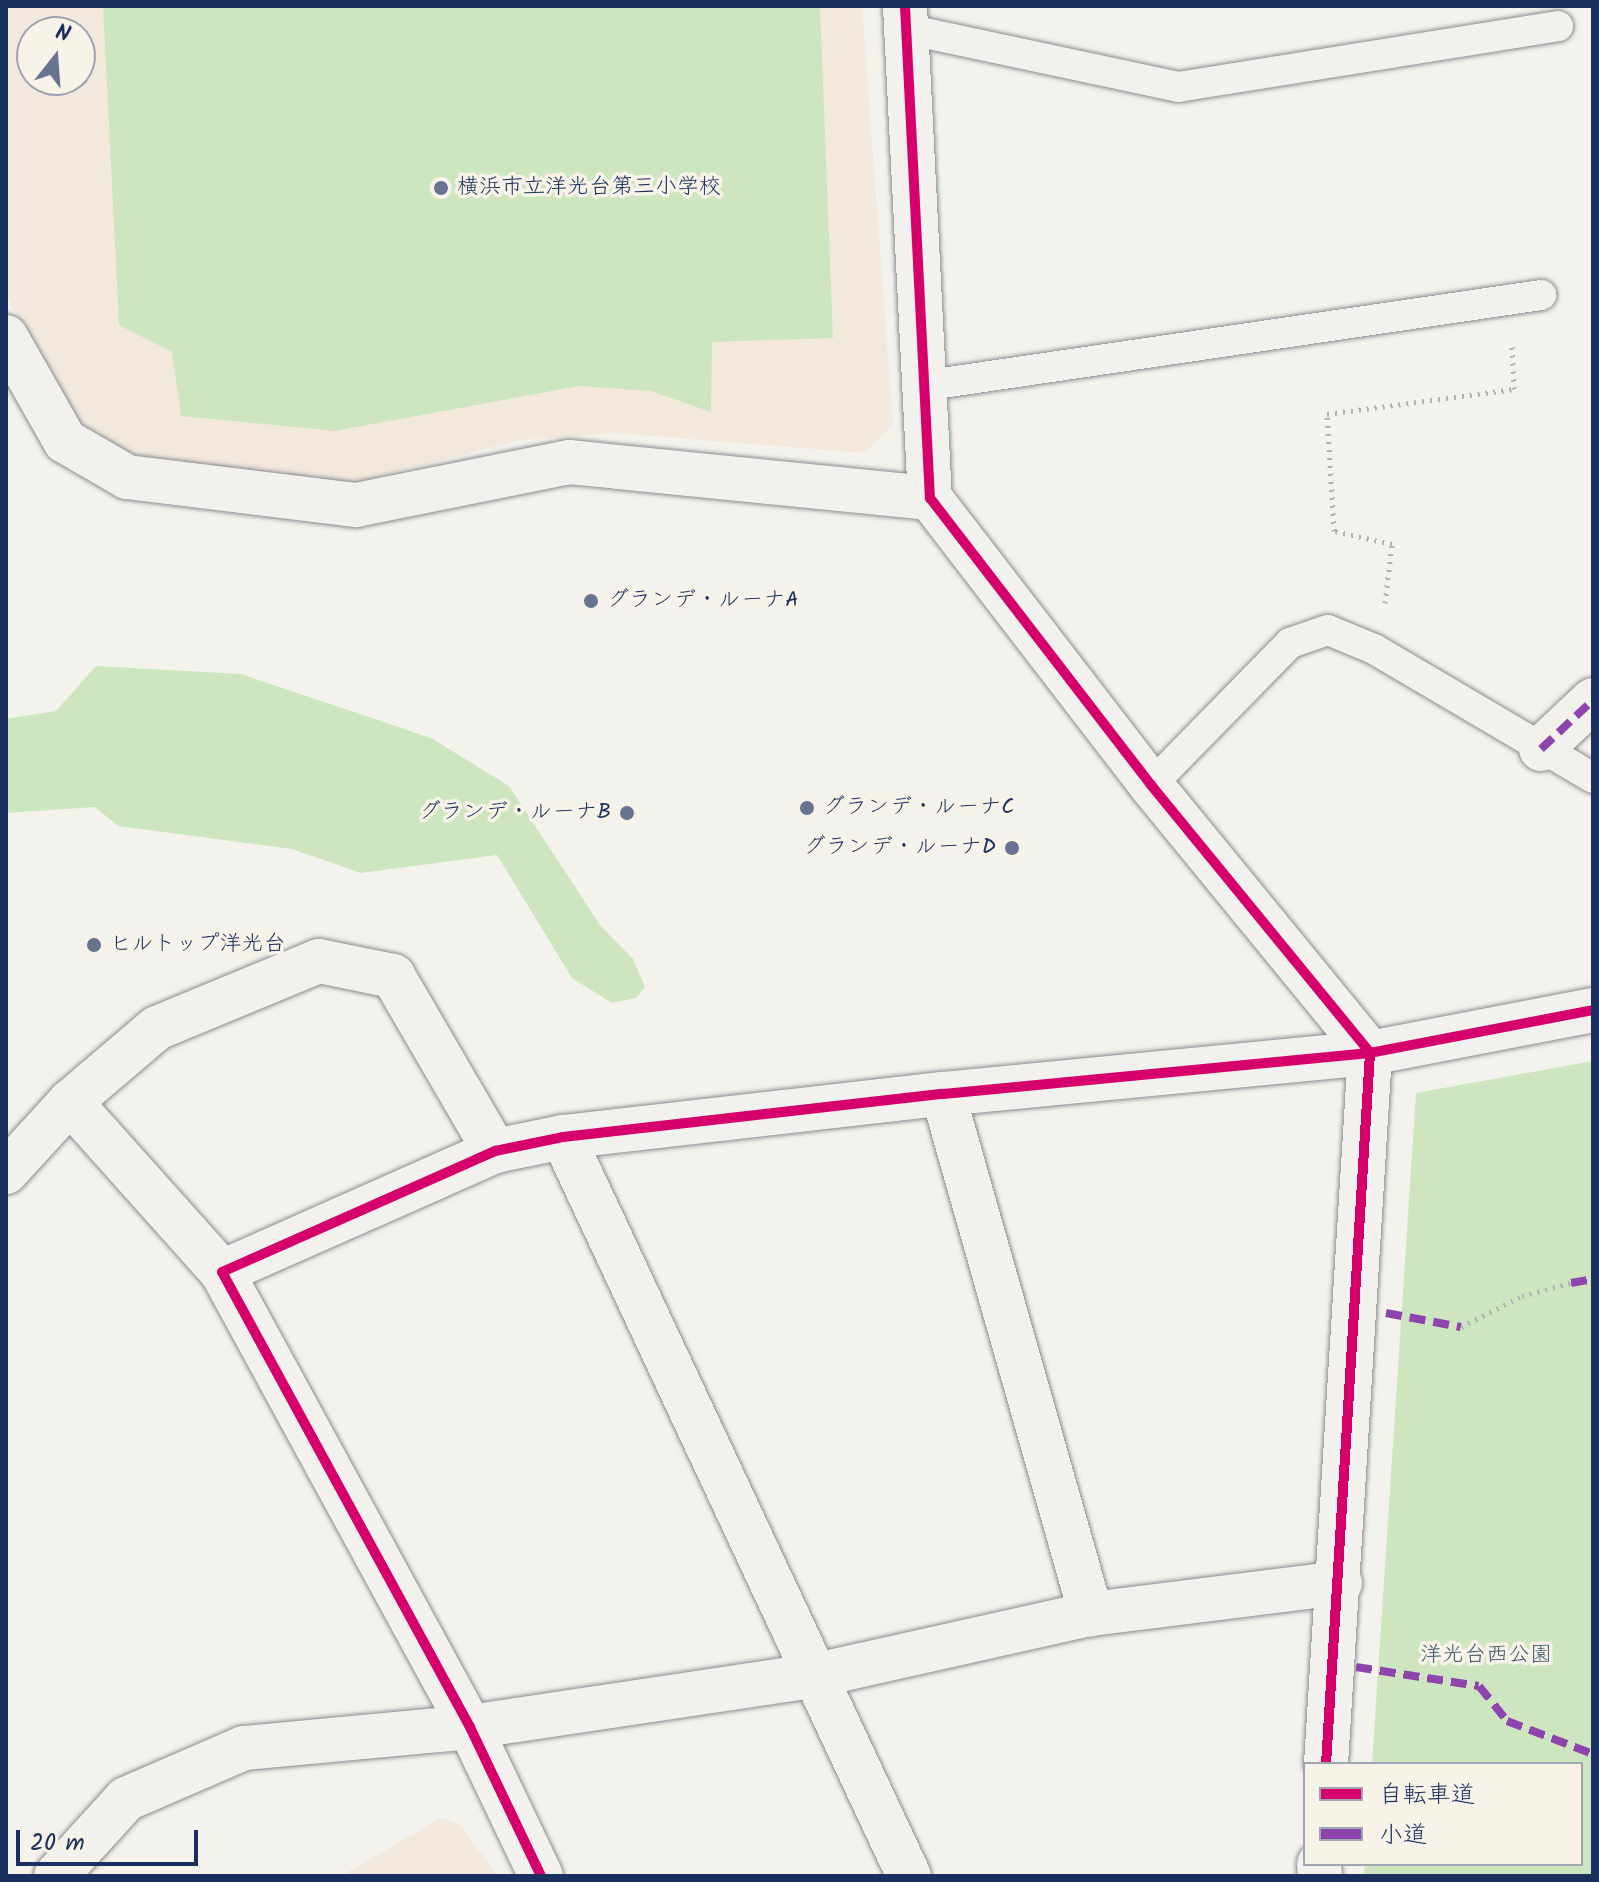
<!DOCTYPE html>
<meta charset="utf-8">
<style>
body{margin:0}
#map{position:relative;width:1599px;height:1882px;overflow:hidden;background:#f4f2ec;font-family:Kalam,"Klee One",sans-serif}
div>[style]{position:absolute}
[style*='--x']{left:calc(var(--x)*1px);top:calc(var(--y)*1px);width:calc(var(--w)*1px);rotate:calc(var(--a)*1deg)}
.built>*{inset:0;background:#f2e9dc}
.green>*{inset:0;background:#cee6c0}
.path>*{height:5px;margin-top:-2.5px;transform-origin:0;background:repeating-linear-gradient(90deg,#b1b2b5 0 2px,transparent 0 8px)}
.roads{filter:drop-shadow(0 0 2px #898c92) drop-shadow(0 0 2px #898c92)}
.service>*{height:30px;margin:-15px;padding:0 15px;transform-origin:15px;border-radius:15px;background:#f2f1ed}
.pedestrian>*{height:44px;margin:-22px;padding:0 22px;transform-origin:22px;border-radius:22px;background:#f2f1ed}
.minor>*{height:44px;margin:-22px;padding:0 22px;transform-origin:22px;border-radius:22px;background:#f2f1ed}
.tertiary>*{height:44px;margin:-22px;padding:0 22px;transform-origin:22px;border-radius:22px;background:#f2f1ed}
.quiet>*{height:8px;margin-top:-4px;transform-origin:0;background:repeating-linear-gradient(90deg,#8e44ad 0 16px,transparent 0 24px)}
.cycleway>*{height:10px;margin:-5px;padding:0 5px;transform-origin:5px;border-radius:5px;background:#d6006c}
.dots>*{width:22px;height:22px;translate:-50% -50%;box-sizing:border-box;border:4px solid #f7f3e8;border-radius:50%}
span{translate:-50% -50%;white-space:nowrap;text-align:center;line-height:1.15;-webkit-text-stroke:7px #f7f3e8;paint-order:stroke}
.poi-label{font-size:22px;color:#1b2f5e}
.left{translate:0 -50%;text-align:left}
.right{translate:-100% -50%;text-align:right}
.park-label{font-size:22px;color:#405a6e}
.frame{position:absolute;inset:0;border:8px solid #1b2f5e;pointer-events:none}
.legend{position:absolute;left:1303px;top:1762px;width:280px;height:104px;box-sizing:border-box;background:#f7f3e8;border:2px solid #9fa5b1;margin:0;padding:10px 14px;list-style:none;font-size:24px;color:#1b2f5e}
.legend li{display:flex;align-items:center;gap:16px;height:40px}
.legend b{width:40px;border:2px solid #9fa5b1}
.north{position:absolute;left:16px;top:16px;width:80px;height:80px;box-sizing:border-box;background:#f7f3e8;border:2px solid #9fa5b1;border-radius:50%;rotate:17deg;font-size:22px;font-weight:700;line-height:32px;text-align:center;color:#1b2f5e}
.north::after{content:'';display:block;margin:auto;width:28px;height:36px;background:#677390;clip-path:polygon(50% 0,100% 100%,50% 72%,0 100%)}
.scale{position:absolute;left:16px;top:1830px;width:182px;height:36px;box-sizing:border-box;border:4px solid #1b2f5e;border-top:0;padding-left:10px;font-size:24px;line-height:28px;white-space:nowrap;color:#1b2f5e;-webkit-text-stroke:6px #f7f3e8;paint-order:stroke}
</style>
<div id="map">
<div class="built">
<div style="clip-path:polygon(evenodd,6px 6px,862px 6px,893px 424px,865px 453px,614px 433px,521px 440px,346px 485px,118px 454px,74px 416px,6px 296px,6px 6px,32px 32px,80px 32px,80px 80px,32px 80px,32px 32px)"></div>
<div style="clip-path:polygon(441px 1818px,459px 1824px,498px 1876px,341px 1876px)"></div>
</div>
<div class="green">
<div style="clip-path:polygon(103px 6px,820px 6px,833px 338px,712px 342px,711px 412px,651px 391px,579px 386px,335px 431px,181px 416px,172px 352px,119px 325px)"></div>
<div style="clip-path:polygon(96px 666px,241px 674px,431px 738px,509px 786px,600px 925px,633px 959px,645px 987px,636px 998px,612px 1003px,572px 978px,497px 855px,361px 873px,292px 849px,118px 826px,95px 807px,6px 813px,6px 719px,56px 711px)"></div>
<div style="clip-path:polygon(1593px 1061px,1593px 1876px,1364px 1876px,1365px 1864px,1581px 1864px,1581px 1764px,1372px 1764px,1416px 1093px)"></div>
</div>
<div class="path">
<div style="--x:1385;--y:603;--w:59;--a:-83.2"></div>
<div style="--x:1392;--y:544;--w:59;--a:-167.4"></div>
<div style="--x:1334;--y:531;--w:117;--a:-93.4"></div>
<div style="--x:1327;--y:414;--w:189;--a:-7.6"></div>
<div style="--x:1514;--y:389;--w:44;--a:-92.6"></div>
<div style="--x:1461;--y:1327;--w:68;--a:-26.9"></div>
<div style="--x:1522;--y:1296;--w:51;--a:-14.9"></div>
</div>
<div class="roads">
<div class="service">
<div style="--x:906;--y:29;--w:278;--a:12"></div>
<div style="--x:1178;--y:87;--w:385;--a:-9.1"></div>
<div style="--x:922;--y:386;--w:626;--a:-8.36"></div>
<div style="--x:1151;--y:785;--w:199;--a:-45.6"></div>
<div style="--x:1290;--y:643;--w:40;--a:-18.9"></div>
<div style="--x:1328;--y:630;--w:50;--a:22.4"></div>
<div style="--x:1374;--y:649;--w:254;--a:30.5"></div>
</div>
<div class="pedestrian">
<div style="--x:1541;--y:749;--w:71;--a:-43.3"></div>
</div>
<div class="minor">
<div style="--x:6;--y:337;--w:120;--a:60.4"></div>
<div style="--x:65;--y:441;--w:72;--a:30.1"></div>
<div style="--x:127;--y:477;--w:231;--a:7"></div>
<div style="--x:356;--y:505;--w:217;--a:-11.4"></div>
<div style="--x:569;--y:462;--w:363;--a:5.7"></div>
<div style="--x:943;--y:1094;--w:541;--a:74.11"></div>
<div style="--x:70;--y:1102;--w:114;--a:-40.4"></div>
<div style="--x:157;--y:1028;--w:175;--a:-22.5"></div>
<div style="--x:319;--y:961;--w:76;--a:11.5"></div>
<div style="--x:393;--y:976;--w:203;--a:59.8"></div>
<div style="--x:563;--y:1137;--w:816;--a:64.91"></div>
<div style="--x:6;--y:1172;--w:95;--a:-47.6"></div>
<div style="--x:70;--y:1102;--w:228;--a:48.2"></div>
<div style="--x:56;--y:1876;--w:104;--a:-47.7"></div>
<div style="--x:126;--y:1799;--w:129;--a:-23.4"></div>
<div style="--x:244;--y:1748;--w:227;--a:-5.3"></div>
<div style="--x:470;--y:1727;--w:351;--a:-8.5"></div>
<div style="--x:817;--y:1675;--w:281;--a:-12.6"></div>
<div style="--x:1091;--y:1614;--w:251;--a:-7.1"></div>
<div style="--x:541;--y:1876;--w:165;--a:-115.5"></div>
<div style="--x:470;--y:1727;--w:518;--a:-118.59"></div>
<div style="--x:222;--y:1272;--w:299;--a:-23.9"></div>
<div style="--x:495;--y:1151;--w:69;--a:-11.6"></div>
<div style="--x:563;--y:1137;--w:382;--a:-6.5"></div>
<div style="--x:943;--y:1094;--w:429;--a:-5.5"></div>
<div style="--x:1370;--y:1053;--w:227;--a:-10.9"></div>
</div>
<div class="tertiary">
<div style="--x:905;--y:6;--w:493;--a:87.1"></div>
<div style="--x:930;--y:498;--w:362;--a:52.4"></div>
<div style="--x:1151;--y:785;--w:346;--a:50.7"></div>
<div style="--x:1370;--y:1053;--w:712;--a:93.54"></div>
<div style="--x:1319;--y:1864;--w:12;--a:85"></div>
</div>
</div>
<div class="quiet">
<div style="--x:1541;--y:749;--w:71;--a:-43.3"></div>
<div style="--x:1571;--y:1283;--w:22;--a:-10"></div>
<div style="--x:1386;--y:1313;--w:76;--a:10.6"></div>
<div style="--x:1356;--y:1667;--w:124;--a:8.8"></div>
<div style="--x:1479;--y:1686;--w:45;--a:51.3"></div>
<div style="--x:1507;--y:1721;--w:92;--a:21"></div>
</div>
<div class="cycleway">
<div style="--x:905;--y:6;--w:493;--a:87.1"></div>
<div style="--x:930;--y:498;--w:362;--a:52.4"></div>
<div style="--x:1151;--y:785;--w:346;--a:50.7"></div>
<div style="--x:1370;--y:1053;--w:712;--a:93.54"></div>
<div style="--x:541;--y:1876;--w:165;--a:-115.5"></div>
<div style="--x:470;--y:1727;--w:518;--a:-118.59"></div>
<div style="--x:222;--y:1272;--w:299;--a:-23.9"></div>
<div style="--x:495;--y:1151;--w:69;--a:-11.6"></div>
<div style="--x:563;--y:1137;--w:382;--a:-6.5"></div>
<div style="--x:943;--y:1094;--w:429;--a:-5.5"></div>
<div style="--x:1370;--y:1053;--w:227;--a:-10.9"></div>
</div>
<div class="dots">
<div style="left:441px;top:188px;background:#677390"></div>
<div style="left:591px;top:601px;background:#677390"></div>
<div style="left:807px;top:808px;background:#677390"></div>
<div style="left:627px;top:813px;background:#677390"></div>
<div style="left:1012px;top:848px;background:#677390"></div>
<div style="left:94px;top:945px;background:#677390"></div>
</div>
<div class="poi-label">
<span class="left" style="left:457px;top:188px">横浜市立洋光台第三小学校</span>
<span class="left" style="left:607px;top:601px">グランデ・ルーナA</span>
<span class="left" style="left:823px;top:808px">グランデ・ルーナC</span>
<span class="right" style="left:611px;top:813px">グランデ・ルーナB</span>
<span class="right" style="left:996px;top:848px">グランデ・ルーナD</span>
<span class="left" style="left:110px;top:945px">ヒルトップ洋光台</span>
</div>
<div class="park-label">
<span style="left:1486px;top:1656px">洋光台西公園</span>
</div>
<div class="frame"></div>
<ul class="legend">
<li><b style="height:10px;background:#d6006c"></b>自転車道</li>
<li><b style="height:10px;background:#8e44ad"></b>小道</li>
</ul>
<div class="north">N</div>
<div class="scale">20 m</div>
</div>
